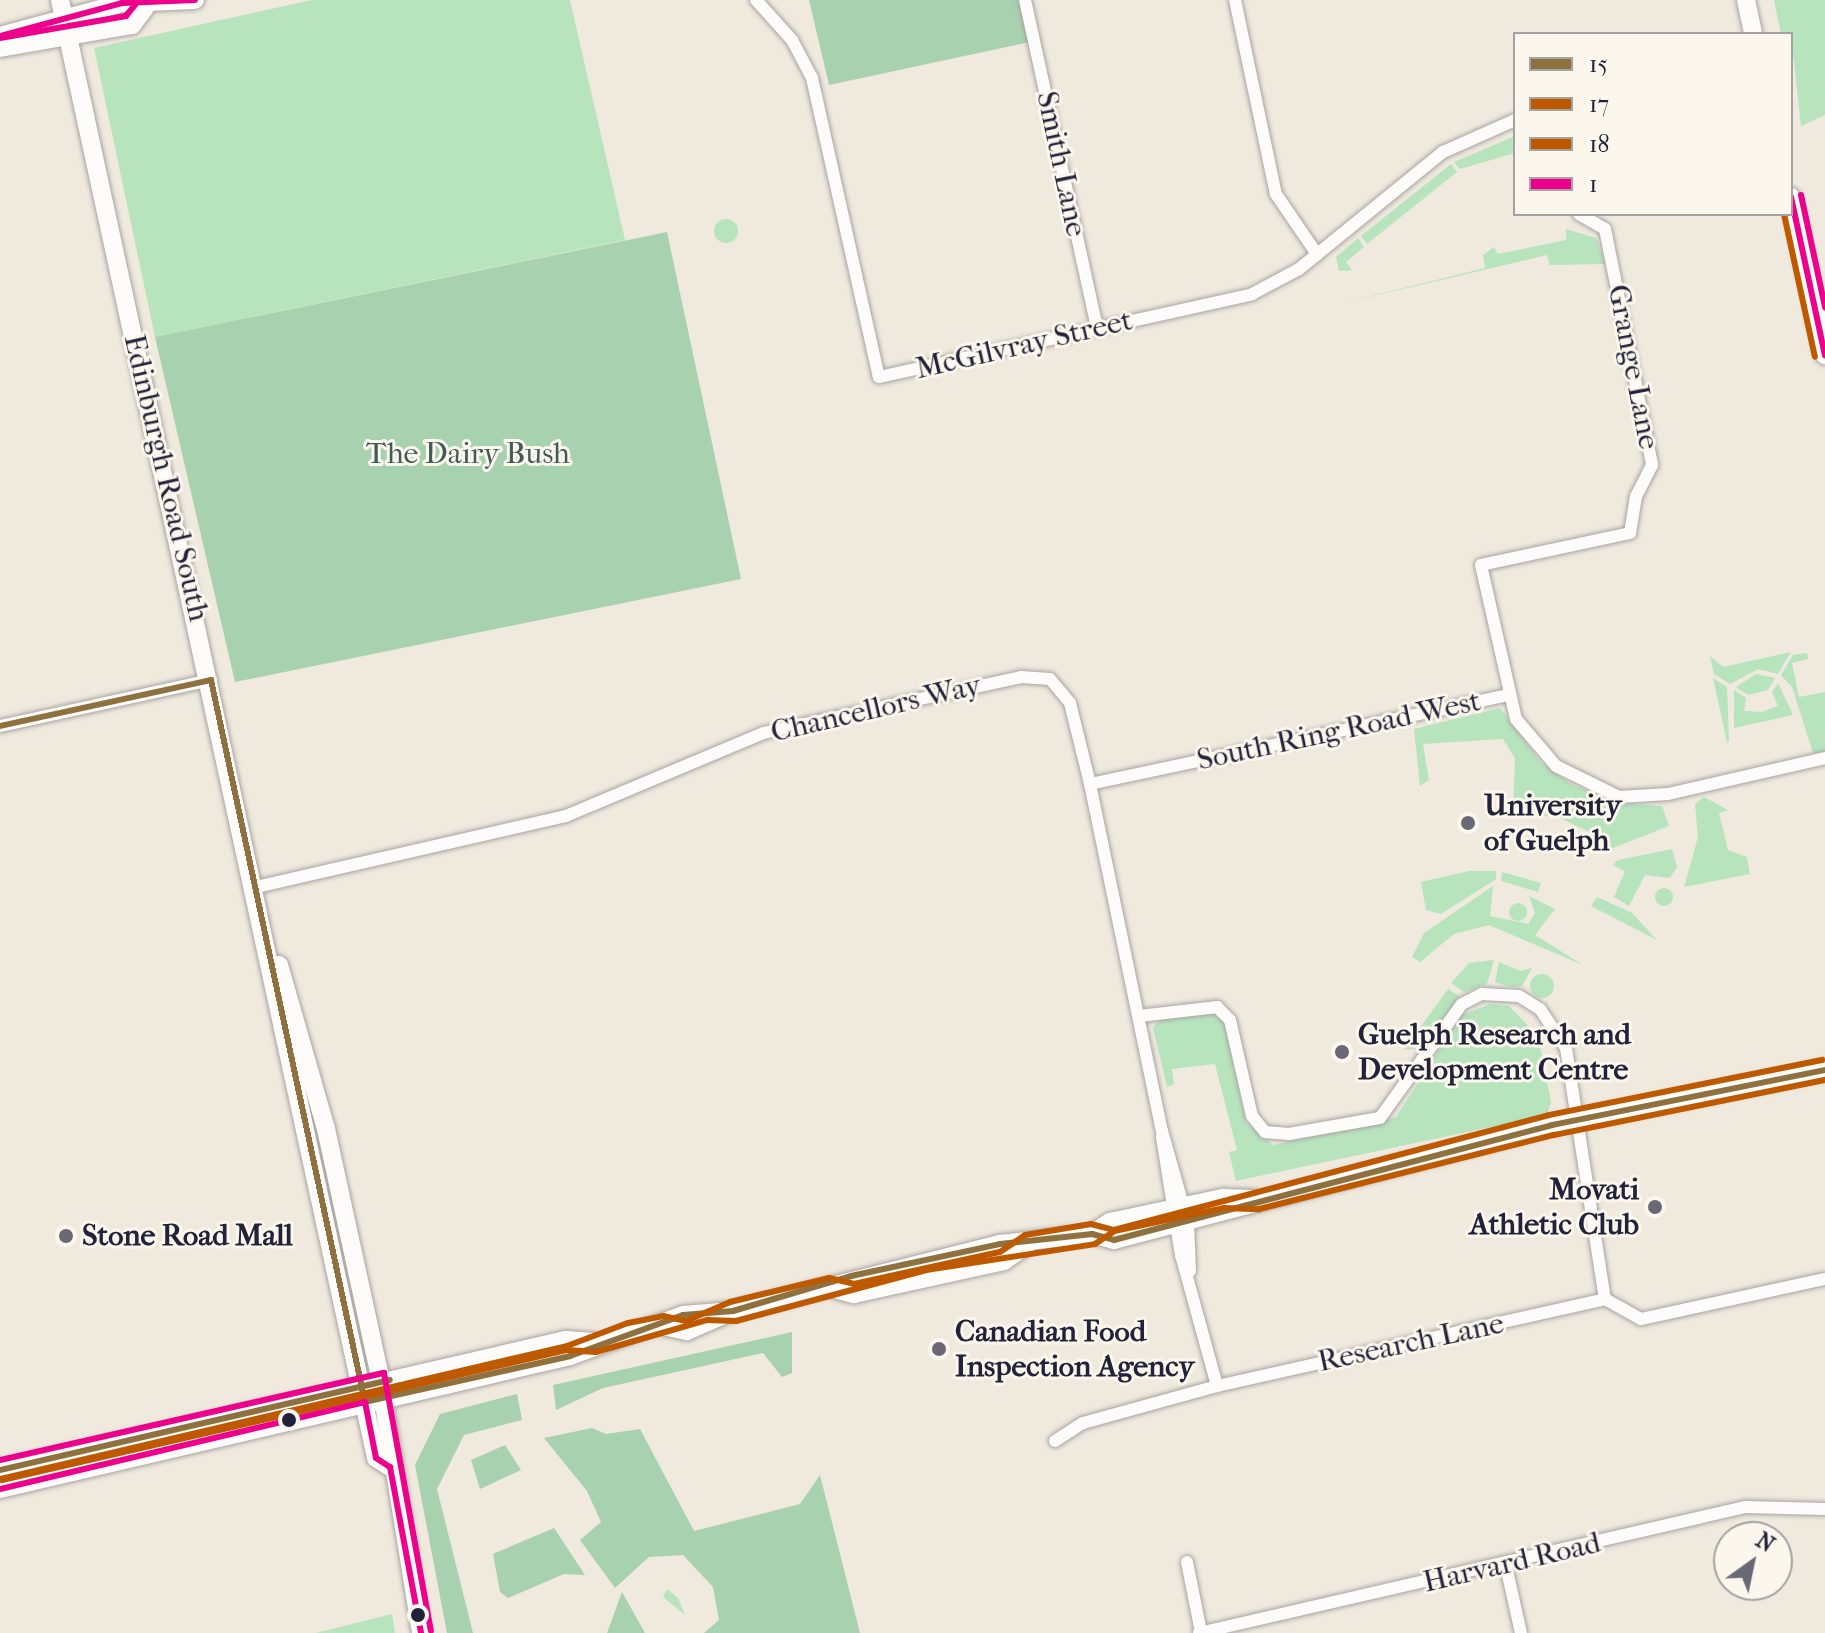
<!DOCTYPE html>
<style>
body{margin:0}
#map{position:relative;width:1825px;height:1633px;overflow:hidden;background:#efe9de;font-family:"IM FELL French Canon",serif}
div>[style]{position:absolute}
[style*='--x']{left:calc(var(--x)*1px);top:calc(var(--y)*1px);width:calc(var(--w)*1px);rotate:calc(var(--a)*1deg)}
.green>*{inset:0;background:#b7e4bd}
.round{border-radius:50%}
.forest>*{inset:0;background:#a8d1af}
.roads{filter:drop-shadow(0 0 2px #a8a4a1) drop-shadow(0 0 2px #a8a4a1)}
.street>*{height:12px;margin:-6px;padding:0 6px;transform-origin:6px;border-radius:6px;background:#fdfcfa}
.secondary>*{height:18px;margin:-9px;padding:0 9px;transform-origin:9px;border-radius:9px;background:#fdfcfa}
.bus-1>*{height:6px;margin:-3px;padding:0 3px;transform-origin:3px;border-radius:3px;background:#8f7140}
.bus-2>*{height:6px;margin:-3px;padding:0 3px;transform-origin:3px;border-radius:3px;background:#bf5900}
.bus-3>*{height:6px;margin:-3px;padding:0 3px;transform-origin:3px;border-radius:3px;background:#bf5900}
.bus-4>*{height:6px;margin:-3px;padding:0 3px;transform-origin:3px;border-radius:3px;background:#ec008c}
.bus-5>*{height:6px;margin:-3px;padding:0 3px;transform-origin:3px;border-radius:3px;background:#ec008c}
.dots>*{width:22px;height:22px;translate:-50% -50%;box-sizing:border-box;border:4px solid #fbf7ec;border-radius:50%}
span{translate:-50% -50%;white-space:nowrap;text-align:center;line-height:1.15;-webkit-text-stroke:6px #fbf7ec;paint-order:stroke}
.street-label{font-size:30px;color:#22223b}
.park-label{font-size:30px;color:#415b5a}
.poi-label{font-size:30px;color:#22223b;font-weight:700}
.left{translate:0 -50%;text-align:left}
.right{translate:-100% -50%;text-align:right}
.legend{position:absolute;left:1513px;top:32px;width:280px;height:184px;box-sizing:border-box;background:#fbf7ec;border:2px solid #a4a2a5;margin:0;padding:10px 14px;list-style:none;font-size:24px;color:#22223b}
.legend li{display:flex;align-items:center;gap:16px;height:40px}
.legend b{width:40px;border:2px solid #a4a2a5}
.north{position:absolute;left:1713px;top:1521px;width:80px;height:80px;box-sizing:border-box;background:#fbf7ec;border:2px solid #a4a2a5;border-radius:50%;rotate:33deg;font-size:22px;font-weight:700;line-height:32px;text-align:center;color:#22223b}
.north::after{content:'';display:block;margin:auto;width:28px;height:36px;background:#6a6874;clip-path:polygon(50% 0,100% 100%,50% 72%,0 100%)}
</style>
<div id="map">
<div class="green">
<div style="clip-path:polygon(312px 0,570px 0,625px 240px,155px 337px,94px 48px)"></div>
<div style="clip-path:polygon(1774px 0,1825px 0,1825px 115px,1801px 126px,1791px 34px,1781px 34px)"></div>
<div style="clip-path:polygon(1515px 136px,1515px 153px,1460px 169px,1454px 162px)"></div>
<div style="clip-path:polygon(1451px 164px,1457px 172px,1367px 244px,1361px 236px)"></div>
<div class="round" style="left:714px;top:219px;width:24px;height:24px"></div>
<div style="clip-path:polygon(1566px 229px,1596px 238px,1606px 264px,1550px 265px,1547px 255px,1339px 304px,1485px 268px,1483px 255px,1494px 247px,1498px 254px,1566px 240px)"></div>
<div style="clip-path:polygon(1358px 238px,1364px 247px,1346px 262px,1352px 270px,1339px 271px,1336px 257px)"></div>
<div style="clip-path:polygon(1791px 652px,1778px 674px,1758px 669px,1730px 684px,1714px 674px,1710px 656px,1723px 667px)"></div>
<div style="clip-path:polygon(1807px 653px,1808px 659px,1792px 663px,1799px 697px,1825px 692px,1825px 751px,1813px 753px,1792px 687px,1781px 675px,1793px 655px)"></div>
<div style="clip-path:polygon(1756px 674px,1775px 678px,1768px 690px,1748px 695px,1736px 687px)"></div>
<div style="clip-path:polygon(1713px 678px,1727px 687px,1729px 742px,1727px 742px)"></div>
<div style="clip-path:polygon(1778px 683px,1793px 715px,1734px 728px,1734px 690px,1746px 698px,1744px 711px,1762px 712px,1778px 706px,1772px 692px)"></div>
<div style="clip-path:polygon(1500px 708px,1541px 763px,1571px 784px,1617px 803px,1662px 806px,1669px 826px,1608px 850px,1608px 841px,1560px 818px,1513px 811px,1515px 758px,1503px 739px,1423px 744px,1429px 780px,1420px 786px,1414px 729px)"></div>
<div style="clip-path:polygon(1704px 797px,1728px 810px,1719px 813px,1728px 850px,1747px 857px,1750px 874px,1684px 887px,1698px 837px,1695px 804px)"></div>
<div style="clip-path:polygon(1672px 849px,1677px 867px,1670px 878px,1645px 875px,1629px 906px,1614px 897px,1625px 871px,1613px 865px,1618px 860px)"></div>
<div style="clip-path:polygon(1469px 871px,1496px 871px,1496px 879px,1441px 914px,1426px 910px,1421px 882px)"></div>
<div style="clip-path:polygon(1502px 872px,1541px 883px,1538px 892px,1501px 881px)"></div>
<div style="clip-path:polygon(1493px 886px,1490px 916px,1528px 924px,1535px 913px,1529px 896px,1555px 909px,1535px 935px,1583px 965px,1489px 925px,1454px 934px,1420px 962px,1412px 957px,1424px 933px)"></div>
<div class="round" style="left:1655px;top:888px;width:18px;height:18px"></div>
<div style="clip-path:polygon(1597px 897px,1632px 913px,1657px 940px,1591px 906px)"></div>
<div class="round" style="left:1509px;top:903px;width:18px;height:18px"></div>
<div style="clip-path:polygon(1494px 960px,1487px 984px,1464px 992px,1451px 983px,1469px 963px)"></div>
<div style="clip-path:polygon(1499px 962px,1521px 971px,1532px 968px,1522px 986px,1511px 987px,1495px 982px)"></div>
<div class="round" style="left:1530px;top:974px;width:24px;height:24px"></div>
<div style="clip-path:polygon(1448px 989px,1459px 996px,1421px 1048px,1404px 1050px)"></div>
<div style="clip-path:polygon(1490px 1004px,1509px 1006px,1538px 1036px,1551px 1102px,1547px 1115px,1236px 1181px,1229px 1152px,1237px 1150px,1215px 1064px,1172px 1069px,1174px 1084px,1167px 1087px,1153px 1028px,1160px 1019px,1212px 1013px,1224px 1022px,1246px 1123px,1273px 1145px,1396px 1117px,1462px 1015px)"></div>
<div style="clip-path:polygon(667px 1589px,678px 1598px,685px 1615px,663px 1597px)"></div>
<div style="clip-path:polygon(392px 1614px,395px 1633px,316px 1633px)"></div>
</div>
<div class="forest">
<div style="clip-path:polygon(809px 0,1021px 0,1030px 42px,829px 85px)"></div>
<div style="clip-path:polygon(667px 232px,741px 579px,235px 682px,155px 337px)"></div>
<div style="clip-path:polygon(792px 1332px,792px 1373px,782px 1377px,763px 1353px,603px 1388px,556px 1410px,553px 1385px)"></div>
<div style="clip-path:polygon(517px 1394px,522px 1420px,464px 1435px,437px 1489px,473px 1633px,447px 1633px,415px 1465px,440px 1414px)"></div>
<div style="clip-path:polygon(592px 1428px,606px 1434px,640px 1429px,694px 1531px,800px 1504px,820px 1475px,860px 1633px,704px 1633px,719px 1620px,713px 1587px,683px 1555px,649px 1557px,615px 1588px,580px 1540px,601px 1522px,587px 1491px,544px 1438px)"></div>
<div style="clip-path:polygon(505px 1445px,521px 1470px,480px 1489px,471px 1460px)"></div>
<div style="clip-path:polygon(554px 1528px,585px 1575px,564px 1574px,508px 1598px,500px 1592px,493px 1554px)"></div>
<div style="clip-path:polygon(622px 1592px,645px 1633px,607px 1633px)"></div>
</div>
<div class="roads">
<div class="street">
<div style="--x:756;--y:0;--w:54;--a:48"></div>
<div style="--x:792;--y:40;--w:43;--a:62.2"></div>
<div style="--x:812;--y:78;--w:306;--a:77.4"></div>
<div style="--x:879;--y:377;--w:382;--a:-12.5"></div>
<div style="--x:1252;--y:294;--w:53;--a:-28"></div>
<div style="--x:1299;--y:269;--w:186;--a:-39.1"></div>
<div style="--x:1443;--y:152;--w:79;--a:-24"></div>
<div style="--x:1025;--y:0;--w:336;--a:77.6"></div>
<div style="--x:1235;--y:0;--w:198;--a:78.1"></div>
<div style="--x:1276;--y:194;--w:73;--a:55.7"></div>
<div style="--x:1579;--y:214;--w:30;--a:30"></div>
<div style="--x:1605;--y:229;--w:241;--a:78.7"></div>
<div style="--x:1652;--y:465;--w:35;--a:117"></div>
<div style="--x:1636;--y:496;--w:37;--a:99"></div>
<div style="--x:1630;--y:533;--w:152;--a:167.9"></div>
<div style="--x:1481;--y:565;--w:158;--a:77.2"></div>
<div style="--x:1516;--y:719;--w:62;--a:49.6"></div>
<div style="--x:1556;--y:766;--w:70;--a:26.2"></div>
<div style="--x:1619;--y:797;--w:49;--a:-3.5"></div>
<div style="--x:1668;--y:794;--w:161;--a:-12.9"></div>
<div style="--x:0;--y:726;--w:216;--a:-12.3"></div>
<div style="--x:1090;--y:784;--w:427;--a:-12"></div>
<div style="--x:256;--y:887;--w:318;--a:-12.9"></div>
<div style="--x:566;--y:816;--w:214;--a:-22.8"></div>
<div style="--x:763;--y:733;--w:264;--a:-12.2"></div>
<div style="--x:1021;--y:677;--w:29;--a:4"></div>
<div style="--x:1050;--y:679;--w:31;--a:50"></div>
<div style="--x:1070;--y:703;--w:83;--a:76.1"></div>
<div style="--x:1090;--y:784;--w:354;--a:78.3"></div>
<div style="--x:1162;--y:1131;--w:96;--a:74.2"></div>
<div style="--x:1188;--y:1223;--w:48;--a:87.6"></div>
<div style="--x:1139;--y:1016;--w:79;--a:-6.6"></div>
<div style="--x:1217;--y:1007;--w:18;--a:45"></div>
<div style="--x:1230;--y:1020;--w:98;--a:77.1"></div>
<div style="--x:1252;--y:1116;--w:21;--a:51"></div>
<div style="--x:1265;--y:1132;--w:24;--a:5"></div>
<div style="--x:1289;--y:1134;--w:92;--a:-10"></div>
<div style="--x:1380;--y:1118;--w:140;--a:-54.3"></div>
<div style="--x:1462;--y:1004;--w:22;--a:-27"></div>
<div style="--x:1482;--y:994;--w:37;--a:3"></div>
<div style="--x:1519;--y:996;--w:25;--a:32"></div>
<div style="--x:1540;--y:1009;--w:47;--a:56.3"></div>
<div style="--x:1566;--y:1048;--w:254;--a:81.2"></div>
<div style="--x:1162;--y:1137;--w:120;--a:80.9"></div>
<div style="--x:1181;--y:1255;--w:136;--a:74.6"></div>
<div style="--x:1055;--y:1441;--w:33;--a:-33"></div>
<div style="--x:1083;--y:1423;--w:139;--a:-15.4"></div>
<div style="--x:1217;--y:1386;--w:398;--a:-12.6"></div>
<div style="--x:1605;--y:1299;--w:41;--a:29.1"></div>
<div style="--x:1641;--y:1319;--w:188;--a:-12.3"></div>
<div style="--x:1187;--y:1562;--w:71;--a:78.7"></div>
<div style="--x:1506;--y:1566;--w:69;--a:77.4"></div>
<div style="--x:1199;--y:1633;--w:560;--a:-12.99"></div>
<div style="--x:1745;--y:1507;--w:80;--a:1.4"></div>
</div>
<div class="secondary">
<div style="--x:60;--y:0;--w:1492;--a:77.77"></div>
<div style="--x:376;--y:1458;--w:17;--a:33"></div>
<div style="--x:1746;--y:0;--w:35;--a:78"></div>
<div style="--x:0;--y:36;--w:126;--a:-15.1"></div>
<div style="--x:122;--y:3;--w:73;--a:-2.4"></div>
<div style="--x:0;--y:48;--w:134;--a:-9.9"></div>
<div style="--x:132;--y:25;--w:21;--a:-53"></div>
<div style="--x:1791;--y:197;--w:162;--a:77.9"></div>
<div style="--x:279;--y:965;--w:171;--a:74"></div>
<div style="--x:326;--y:1129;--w:244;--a:77.7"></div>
<div style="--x:378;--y:1367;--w:269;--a:80.8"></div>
<div style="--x:1092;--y:1234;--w:22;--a:-34"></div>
<div style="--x:1110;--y:1222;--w:116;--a:-12"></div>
<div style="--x:1223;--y:1198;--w:31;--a:2"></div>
<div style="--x:831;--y:1288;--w:24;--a:15"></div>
<div style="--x:854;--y:1294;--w:154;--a:-12.4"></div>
<div style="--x:1004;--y:1261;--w:28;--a:-35"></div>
<div style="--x:663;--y:1326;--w:25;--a:12"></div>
<div style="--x:687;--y:1331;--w:50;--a:-23.5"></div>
<div style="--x:0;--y:1470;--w:581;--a:-12.94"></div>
<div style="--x:566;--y:1340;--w:28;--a:4"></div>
<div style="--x:0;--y:1489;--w:585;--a:-13.13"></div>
<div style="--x:570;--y:1356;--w:120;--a:-19.9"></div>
<div style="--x:683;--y:1315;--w:50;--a:-4.6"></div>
<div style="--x:733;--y:1311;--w:275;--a:-14.1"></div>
<div style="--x:1000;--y:1244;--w:93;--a:-6.2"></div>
<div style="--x:1092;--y:1234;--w:23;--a:15"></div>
<div style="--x:1114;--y:1240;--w:453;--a:-14.7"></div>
<div style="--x:1552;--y:1125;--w:278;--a:-11.4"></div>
</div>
</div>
<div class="bus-1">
<div style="--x:0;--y:726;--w:216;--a:-12.3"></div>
<div style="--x:211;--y:680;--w:738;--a:77.96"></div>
<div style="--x:365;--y:1402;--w:210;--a:-12.6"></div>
<div style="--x:570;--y:1356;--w:120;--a:-19.9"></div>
<div style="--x:683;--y:1315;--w:50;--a:-4.6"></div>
<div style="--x:733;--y:1311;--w:123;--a:-16.5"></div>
<div style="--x:851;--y:1276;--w:152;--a:-12.1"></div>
<div style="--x:1000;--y:1244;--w:93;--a:-6.2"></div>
<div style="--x:1092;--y:1234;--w:23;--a:15"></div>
<div style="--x:1114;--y:1240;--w:453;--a:-14.7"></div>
<div style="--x:1552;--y:1125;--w:278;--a:-11.4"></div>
<div style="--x:0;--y:1470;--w:400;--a:-13"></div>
</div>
<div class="bus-2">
<div style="--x:1784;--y:214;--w:146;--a:77.8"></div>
<div style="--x:2;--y:1480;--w:580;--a:-12.96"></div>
<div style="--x:567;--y:1350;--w:29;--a:4"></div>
<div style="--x:596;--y:1352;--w:116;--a:-16.1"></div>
<div style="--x:707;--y:1320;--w:29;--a:2"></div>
<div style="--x:736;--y:1321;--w:197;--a:-15"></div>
<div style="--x:926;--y:1270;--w:171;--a:-8.7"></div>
<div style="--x:1095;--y:1244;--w:23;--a:-34"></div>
<div style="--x:1114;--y:1231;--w:112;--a:-11.8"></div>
<div style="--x:1224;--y:1208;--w:35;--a:2"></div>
<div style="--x:1259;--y:1209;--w:304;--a:-14.1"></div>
<div style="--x:1554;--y:1135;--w:277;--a:-11.5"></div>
</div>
<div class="bus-3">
<div style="--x:0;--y:1479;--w:582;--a:-13.2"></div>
<div style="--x:567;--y:1346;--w:65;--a:-20.7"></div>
<div style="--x:628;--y:1323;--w:36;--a:-11"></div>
<div style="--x:663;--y:1316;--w:24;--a:12"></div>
<div style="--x:686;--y:1321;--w:48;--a:-23.4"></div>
<div style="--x:730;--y:1302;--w:102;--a:-13.6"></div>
<div style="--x:829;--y:1278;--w:26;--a:13"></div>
<div style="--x:854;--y:1284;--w:149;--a:-12.4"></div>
<div style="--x:1000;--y:1252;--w:30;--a:-34"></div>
<div style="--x:1025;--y:1235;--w:67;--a:-9.5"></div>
<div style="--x:1091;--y:1224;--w:24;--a:15"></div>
<div style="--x:1114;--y:1230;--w:450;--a:-14.8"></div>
<div style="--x:1549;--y:1115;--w:279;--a:-11.4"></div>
</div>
<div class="bus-4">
<div style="--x:0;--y:38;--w:128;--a:-9.9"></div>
<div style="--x:126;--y:16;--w:21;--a:-51"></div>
<div style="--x:1801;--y:195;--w:115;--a:77.9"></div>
<div style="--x:0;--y:1460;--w:394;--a:-12.8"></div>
<div style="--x:384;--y:1373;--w:262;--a:79.7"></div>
</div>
<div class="bus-5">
<div style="--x:0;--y:36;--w:126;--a:-15.1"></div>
<div style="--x:122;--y:3;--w:73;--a:-2.4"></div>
<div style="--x:1791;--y:197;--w:162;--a:77.9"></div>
<div style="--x:0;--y:1489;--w:375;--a:-13.4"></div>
<div style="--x:365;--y:1402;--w:57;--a:78.9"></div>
<div style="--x:376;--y:1458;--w:17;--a:33"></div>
<div style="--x:390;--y:1467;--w:169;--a:79.4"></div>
</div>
<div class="dots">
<div style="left:1468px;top:823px;background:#6a6874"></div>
<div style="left:1342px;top:1052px;background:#6a6874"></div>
<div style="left:1655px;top:1207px;background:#6a6874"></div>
<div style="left:66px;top:1236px;background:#6a6874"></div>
<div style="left:939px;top:1349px;background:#6a6874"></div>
<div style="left:289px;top:1420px;background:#22223b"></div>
<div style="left:418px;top:1615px;background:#22223b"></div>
</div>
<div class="street-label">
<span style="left:1061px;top:164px;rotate:78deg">Smith Lane</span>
<span style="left:1024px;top:345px;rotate:-13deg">McGilvray Street</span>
<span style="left:1633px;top:367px;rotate:79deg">Grange Lane</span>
<span style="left:166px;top:478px;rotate:77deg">Edinburgh Road South</span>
<span style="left:876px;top:709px;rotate:-13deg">Chancellors Way</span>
<span style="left:1339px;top:731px;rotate:-12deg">South Ring Road West</span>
<span style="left:1411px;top:1343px;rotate:-12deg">Research Lane</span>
<span style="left:1512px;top:1563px;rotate:-13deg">Harvard Road</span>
</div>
<div class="park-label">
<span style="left:468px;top:454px">The Dairy Bush</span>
</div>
<div class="poi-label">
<span class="left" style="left:1484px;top:823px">University<br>of Guelph</span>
<span class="left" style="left:1358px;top:1052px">Guelph Research and<br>Development Centre</span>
<span class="right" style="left:1639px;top:1207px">Movati<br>Athletic Club</span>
<span class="left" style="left:82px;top:1236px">Stone Road Mall</span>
<span class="left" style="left:955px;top:1349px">Canadian Food<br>Inspection Agency</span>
</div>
<ul class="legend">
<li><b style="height:10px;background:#8f7140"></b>15</li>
<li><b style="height:10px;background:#bf5900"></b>17</li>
<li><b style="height:10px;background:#bf5900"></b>18</li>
<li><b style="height:10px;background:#ec008c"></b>1</li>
</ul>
<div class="north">N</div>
</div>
